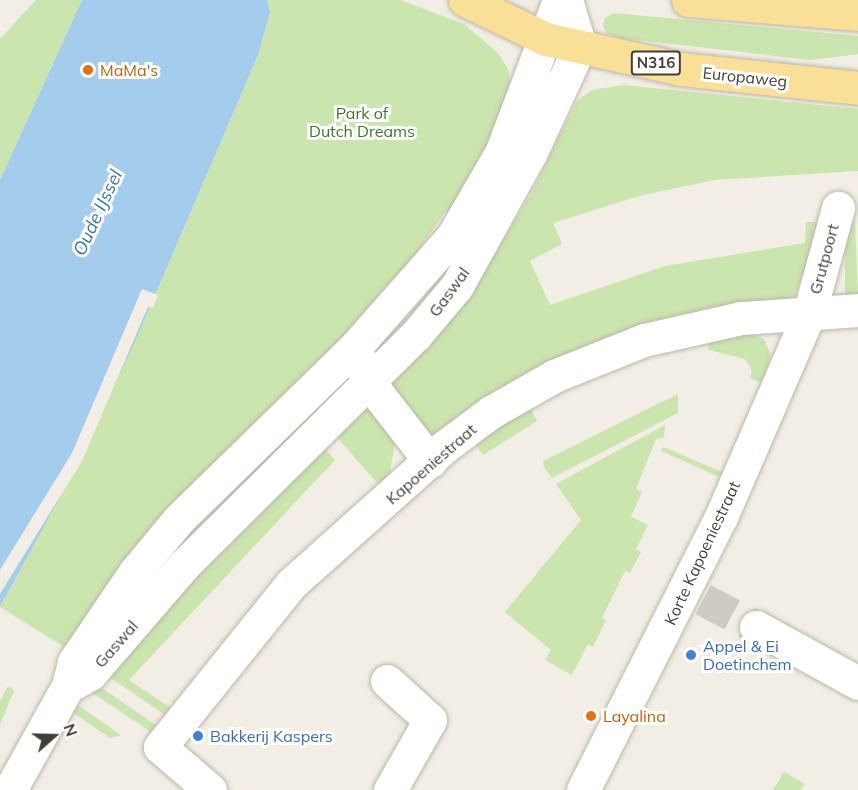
<!DOCTYPE html>
<style>
body{margin:0}
#map{position:relative;width:858px;height:790px;overflow:hidden;background:#f2eee5;font-family:Mulish,sans-serif}
div>[style]{position:absolute}
[style*='--x']{left:calc(var(--x)*1px);top:calc(var(--y)*1px);width:calc(var(--w)*1px);rotate:calc(var(--a)*1deg)}
.green>*{inset:0;background:#cbe5af}
.water>*{inset:0;background:#a3cced}
.pier>*{inset:0;background:#f2eee5}
.minor-tunnel>*{height:33px;margin-top:-16.5px;transform-origin:0;background:repeating-linear-gradient(90deg,#cfcbc2 0 33px,transparent 0 49px)}
.roads{filter:drop-shadow(0 0 2px #bdb6a8) drop-shadow(0 0 2px #bdb6a8)}
.minor>*{height:33px;margin:-16.5px;padding:0 16.5px;transform-origin:16.5px;border-radius:16.5px;background:#fff}
.major>*{height:33px;margin:-16.5px;padding:0 16.5px;transform-origin:16.5px;border-radius:16.5px;background:#fae096}
.dots>*{width:16px;height:16px;translate:-50% -50%;box-sizing:border-box;border:3px solid #fff;border-radius:50%}
span{translate:-50% -50%;white-space:nowrap;text-align:center;line-height:1.15;-webkit-text-stroke:6px #fff;paint-order:stroke}
.shield-label span{padding:2px 4px;background:#fff;border:2px solid;border-radius:4px;-webkit-text-stroke-width:0}
.shield-label{font-size:15px;color:#443f35;font-weight:700}
.food-label{font-size:16px;color:#c56008}
.left{translate:0 -50%;text-align:left}
.street-label{font-size:16px;color:#443f35}
.park-label{font-size:16px;color:#44732b}
.shop-label{font-size:16px;color:#366cbe}
.water-label{font-size:18px;color:#3375ab;font-style:italic}
.north{position:absolute;left:24px;top:706px;width:60px;height:60px;-webkit-text-stroke:4px #fff;paint-order:stroke;rotate:70deg;font-size:16px;font-weight:700;line-height:24px;text-align:center;color:#443f35}
.north::after{content:'';display:block;margin:auto;width:21px;height:27px;background:#443f35;clip-path:polygon(50% 0,100% 100%,50% 72%,0 100%)}
</style>
<div id="map">
<div class="green">
<div style="clip-path:polygon(36px 0,82px 0,0 180px,0 39px)"></div>
<div style="clip-path:polygon(267px 0,400px 0,464px 24px,498px 53px,508px 69px,511px 85px,502px 115px,456px 204px,443px 215px,418px 251px,419px 265px,69px 650px,0 607px,76px 468px,157px 290px,258px 55px,270px 13px)"></div>
<div style="clip-path:polygon(614px 13px,858px 36px,858px 54px,811px 60px,619px 38px,606px 33px,603px 25px,605px 18px)"></div>
<div style="clip-path:polygon(624px 85px,858px 109px,858px 171px,714px 180px,639px 196px,553px 223px,562px 244px,530px 261px,550px 305px,665px 266px,805px 243px,806px 222px,823px 222px,795px 296px,433px 438px,428px 435px,390px 391px,388px 377px,467px 290px,497px 250px,531px 194px,577px 101px,592px 90px)"></div>
<div style="clip-path:polygon(855px 221px,858px 297px,845px 298px,845px 229px)"></div>
<div style="clip-path:polygon(747px 333px,764px 339px,771px 355px,762px 383px,750px 378px,752px 370px,745px 359px,709px 350px,707px 340px)"></div>
<div style="clip-path:polygon(678px 394px,678px 413px,552px 478px,544px 467px,543px 461px)"></div>
<div style="clip-path:polygon(530px 407px,537px 421px,483px 455px,475px 444px)"></div>
<div style="clip-path:polygon(359px 409px,371px 410px,389px 430px,395px 445px,389px 475px,380px 486px,332px 432px)"></div>
<div style="clip-path:polygon(665px 425px,664px 437px,656px 439px,636px 489px,642px 492px,631px 517px,648px 525px,636px 549px,641px 552px,630px 573px,625px 571px,602px 618px,606px 620px,593px 647px,588px 644px,572px 675px,545px 660px,551px 650px,505px 612px,581px 520px,556px 484px)"></div>
<div style="clip-path:polygon(321px 444px,335px 460px,129px 680px,174px 710px,168px 717px,102px 672px)"></div>
<div style="clip-path:polygon(663px 447px,675px 452px,722px 472px,719px 477px,661px 451px)"></div>
<div style="clip-path:polygon(93px 682px,156px 725px,151px 732px,88px 690px)"></div>
<div style="clip-path:polygon(8px 686px,14px 690px,0 725px,0 701px)"></div>
<div style="clip-path:polygon(76px 704px,121px 735px,110px 738px,72px 712px)"></div>
<div style="clip-path:polygon(784px 772px,805px 784px,801px 790px,773px 790px)"></div>
</div>
<div class="water">
<div style="clip-path:polygon(82px 0,267px 0,270px 13px,258px 55px,137px 337px,76px 468px,0 607px,0 180px)"></div>
</div>
<div class="pier">
<div style="clip-path:polygon(142px 289px,158px 295px,153px 308px,148px 307px,82px 461px,0 594px,0 570px,72px 453px)"></div>
</div>
<div class="minor-tunnel">
<div style="--x:703;--y:599;--w:60;--a:27.8"></div>
</div>
<div class="roads">
<div class="minor">
<div style="--x:360;--y:360;--w:21;--a:71"></div>
<div style="--x:367;--y:380;--w:103;--a:52.1"></div>
<div style="--x:756;--y:627;--w:116;--a:28.8"></div>
<div style="--x:387;--y:681;--w:58;--a:42.2"></div>
<div style="--x:430;--y:720;--w:81;--a:119.7"></div>
<div style="--x:72;--y:684;--w:21;--a:-29"></div>
<div style="--x:90;--y:674;--w:144;--a:-49.2"></div>
<div style="--x:184;--y:565;--w:325;--a:-44.8"></div>
<div style="--x:415;--y:336;--w:65;--a:-50"></div>
<div style="--x:457;--y:286;--w:151;--a:-61.1"></div>
<div style="--x:530;--y:154;--w:119;--a:-65.2"></div>
<div style="--x:580;--y:46;--w:48;--a:-106.9"></div>
<div style="--x:10;--y:790;--w:119;--a:-60.9"></div>
<div style="--x:68;--y:686;--w:25;--a:-76"></div>
<div style="--x:74;--y:662;--w:109;--a:-55.9"></div>
<div style="--x:135;--y:572;--w:69;--a:-50.3"></div>
<div style="--x:179;--y:519;--w:248;--a:-44.3"></div>
<div style="--x:356;--y:346;--w:147;--a:-48.6"></div>
<div style="--x:453;--y:236;--w:96;--a:-60"></div>
<div style="--x:501;--y:153;--w:164;--a:-69.2"></div>
<div style="--x:210;--y:790;--w:66;--a:-139.3"></div>
<div style="--x:160;--y:747;--w:209;--a:-51.2"></div>
<div style="--x:291;--y:584;--w:205;--a:-41.8"></div>
<div style="--x:444;--y:447;--w:59;--a:-36.7"></div>
<div style="--x:491;--y:412;--w:73;--a:-29.7"></div>
<div style="--x:554;--y:376;--w:97;--a:-21.8"></div>
<div style="--x:644;--y:340;--w:99;--a:-12.8"></div>
<div style="--x:741;--y:318;--w:117;--a:-3.9"></div>
<div style="--x:583;--y:790;--w:306;--a:-63.2"></div>
<div style="--x:721;--y:517;--w:224;--a:-66.6"></div>
<div style="--x:810;--y:311;--w:107;--a:-74.8"></div>
</div>
<div class="major">
<div style="--x:465;--y:0;--w:90;--a:25.7"></div>
<div style="--x:546;--y:39;--w:138;--a:12.5"></div>
<div style="--x:681;--y:69;--w:178;--a:6.1"></div>
<div style="--x:688;--y:0;--w:171;--a:4.7"></div>
</div>
</div>
<div class="dots">
<div style="left:88px;top:70px;background:#e8710a"></div>
<div style="left:691px;top:655px;background:#3f7fe0"></div>
<div style="left:591px;top:716px;background:#e8710a"></div>
<div style="left:198px;top:736px;background:#3f7fe0"></div>
</div>
<div class="shield-label">
<span style="left:656px;top:63px">N316</span>
</div>
<div class="food-label">
<span class="left" style="left:100px;top:70px">MaMa's</span>
<span class="left" style="left:603px;top:716px">Layalina</span>
</div>
<div class="street-label">
<span style="left:745px;top:77px;rotate:6deg">Europaweg</span>
<span style="left:824px;top:259px;rotate:-75deg">Grutpoort</span>
<span style="left:449px;top:292px;rotate:-54deg">Gaswal</span>
<span style="left:431px;top:464px;rotate:-41deg">Kapoeniestraat</span>
<span style="left:702px;top:553px;rotate:-65deg">Korte Kapoeniestraat</span>
<span style="left:116px;top:644px;rotate:-49deg">Gaswal</span>
</div>
<div class="park-label">
<span style="left:362px;top:122px">Park of<br>Dutch Dreams</span>
</div>
<div class="shop-label">
<span class="left" style="left:703px;top:655px">Appel &amp; Ei<br>Doetinchem</span>
<span class="left" style="left:210px;top:736px">Bakkerij Kaspers</span>
</div>
<div class="water-label">
<span style="left:98px;top:213px;rotate:-65deg">Oude IJssel</span>
</div>
<div class="north">N</div>
</div>
